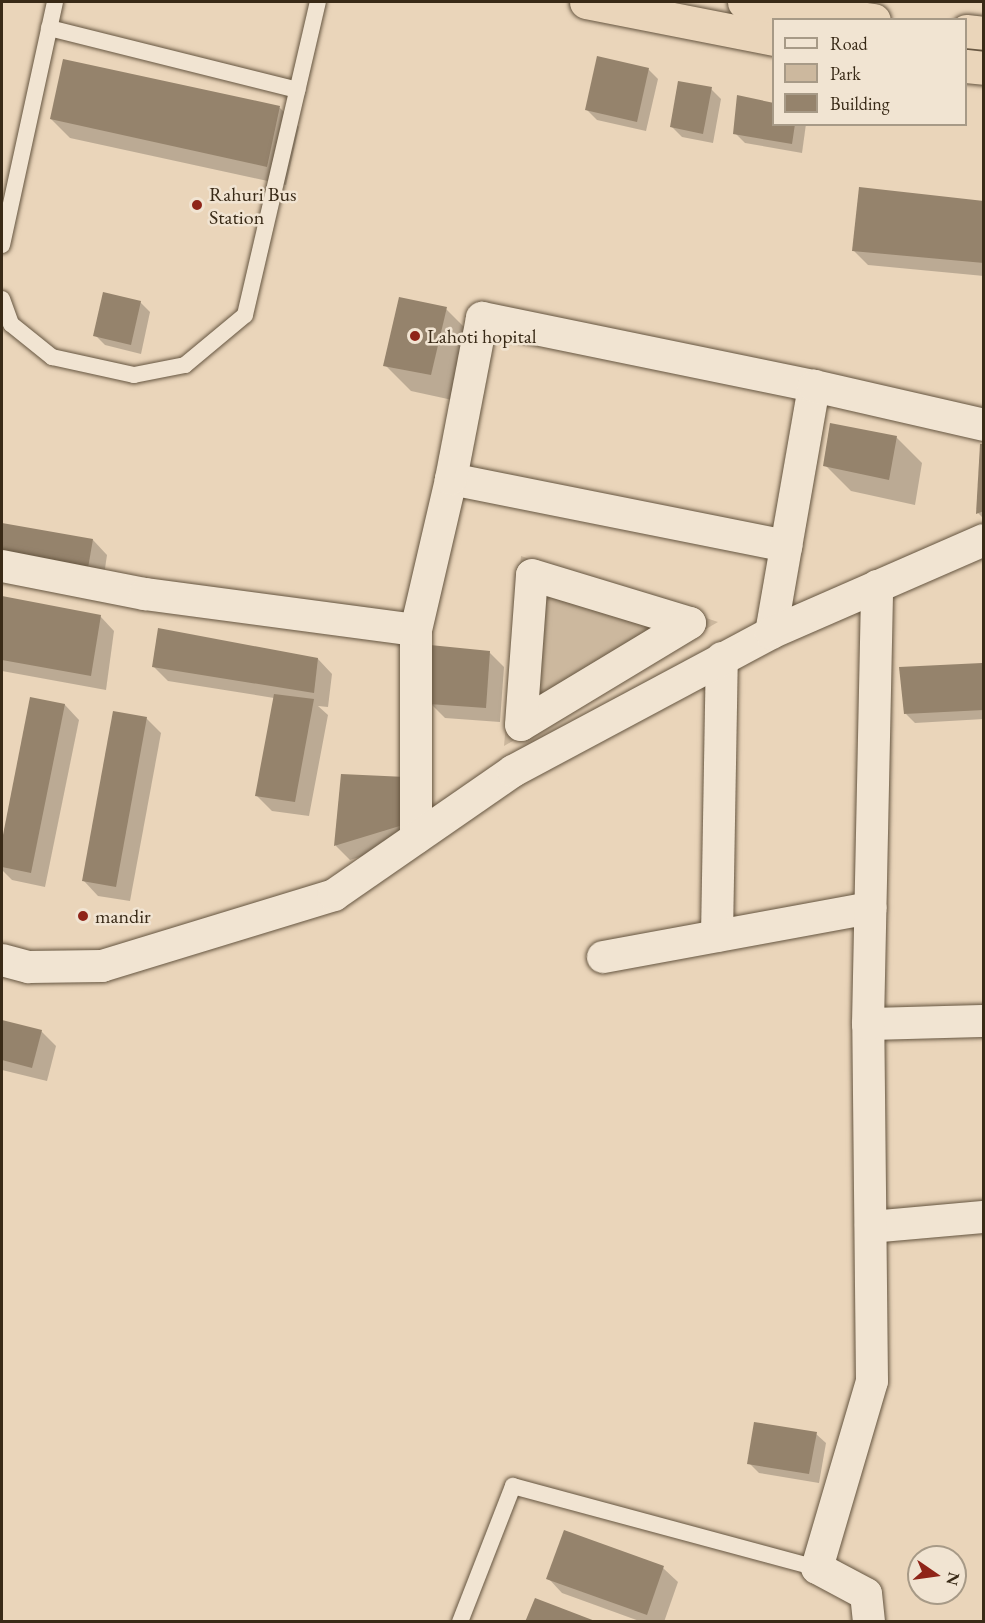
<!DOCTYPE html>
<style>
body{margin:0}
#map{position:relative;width:985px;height:1623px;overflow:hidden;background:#ead5ba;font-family:"EB Garamond",serif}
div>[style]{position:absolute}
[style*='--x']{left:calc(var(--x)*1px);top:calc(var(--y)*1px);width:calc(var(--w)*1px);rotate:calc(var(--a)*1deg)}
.green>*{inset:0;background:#ccb89e}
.shadow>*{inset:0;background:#0003}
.building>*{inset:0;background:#95836c}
.roads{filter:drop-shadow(0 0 2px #655540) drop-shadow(0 0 2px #655540)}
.lane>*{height:16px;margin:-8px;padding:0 8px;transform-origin:8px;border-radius:8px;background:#f1e4d2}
.street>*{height:32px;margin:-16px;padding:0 16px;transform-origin:16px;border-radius:16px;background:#f1e4d2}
.highway>*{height:33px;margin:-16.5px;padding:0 16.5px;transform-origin:16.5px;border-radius:16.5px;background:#ead5ba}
.dots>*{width:16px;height:16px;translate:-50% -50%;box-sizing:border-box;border:3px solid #f1e4d2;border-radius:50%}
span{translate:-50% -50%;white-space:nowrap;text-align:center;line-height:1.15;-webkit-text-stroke:5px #f1e4d2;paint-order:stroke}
.poi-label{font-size:20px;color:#392a17}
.left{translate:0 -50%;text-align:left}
.frame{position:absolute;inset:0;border:3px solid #392a17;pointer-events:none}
.legend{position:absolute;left:772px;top:18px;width:195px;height:108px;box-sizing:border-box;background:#f1e4d2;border:2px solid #a79a87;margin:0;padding:8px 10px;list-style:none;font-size:18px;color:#392a17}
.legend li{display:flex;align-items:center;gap:12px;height:30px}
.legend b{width:30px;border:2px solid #a79a87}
.north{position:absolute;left:907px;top:1545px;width:60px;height:60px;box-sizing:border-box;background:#f1e4d2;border:2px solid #a79a87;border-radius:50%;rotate:103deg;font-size:16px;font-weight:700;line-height:24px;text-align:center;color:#392a17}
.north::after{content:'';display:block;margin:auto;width:21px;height:27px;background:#8f2418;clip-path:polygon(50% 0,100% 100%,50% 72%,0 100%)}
</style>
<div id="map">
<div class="green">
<div style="clip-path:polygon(521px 556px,718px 622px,504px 746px)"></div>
</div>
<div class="shadow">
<div style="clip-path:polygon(64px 61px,280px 108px,299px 127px,286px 185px,70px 138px,51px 119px)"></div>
<div style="clip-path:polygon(648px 69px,658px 79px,646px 131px,597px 120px,587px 110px)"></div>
<div style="clip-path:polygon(711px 89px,721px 99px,713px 143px,682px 137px,672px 127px)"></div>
<div style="clip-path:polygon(774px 124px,806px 124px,802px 153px,745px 143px,735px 133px)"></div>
<div style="clip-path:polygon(984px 203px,984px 276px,868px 265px,854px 251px)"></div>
<div style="clip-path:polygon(140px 302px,150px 312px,141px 354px,105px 345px,95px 335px)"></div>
<div style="clip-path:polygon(446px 309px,472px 335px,457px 401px,411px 391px,385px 365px)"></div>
<div style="clip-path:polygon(896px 437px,922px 463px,915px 505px,851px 491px,825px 465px)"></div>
<div style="clip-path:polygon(984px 446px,984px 519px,978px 513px)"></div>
<div style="clip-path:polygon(2px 524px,93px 540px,107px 555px,103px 582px,2px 564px)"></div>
<div style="clip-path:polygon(2px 598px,100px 616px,114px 631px,106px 690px,2px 671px)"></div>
<div style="clip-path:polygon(490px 653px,504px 667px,500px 722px,445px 718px,430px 703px)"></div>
<div style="clip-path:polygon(318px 659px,332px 674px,328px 707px,318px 706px,328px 715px,309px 816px,272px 811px,257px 796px,274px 698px,168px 681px,154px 667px)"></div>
<div style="clip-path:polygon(981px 664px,984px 719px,915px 723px,906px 714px)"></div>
<div style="clip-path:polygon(32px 699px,65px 705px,79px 720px,45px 887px,12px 880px,2px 870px,2px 847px)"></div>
<div style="clip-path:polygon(146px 718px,161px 733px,130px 901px,98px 896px,84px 881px)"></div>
<div style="clip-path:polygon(342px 776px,418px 839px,350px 860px,336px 846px)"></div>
<div style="clip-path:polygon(2px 1021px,41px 1031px,56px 1046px,47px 1081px,2px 1070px)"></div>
<div style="clip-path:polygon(816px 1434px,826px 1443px,819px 1483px,759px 1473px,749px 1463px)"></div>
<div style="clip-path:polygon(663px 1568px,678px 1582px,664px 1622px,642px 1622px,562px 1593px,548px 1578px)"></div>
</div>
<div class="building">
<div style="clip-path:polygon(597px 56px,649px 68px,637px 122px,585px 110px)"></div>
<div style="clip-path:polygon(63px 59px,280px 106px,267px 167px,50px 119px)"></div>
<div style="clip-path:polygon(678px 81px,712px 87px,703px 134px,670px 127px)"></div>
<div style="clip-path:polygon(737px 95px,774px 103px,774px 124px,795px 124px,792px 144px,733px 134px)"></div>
<div style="clip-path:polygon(859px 187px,984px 201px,984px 263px,852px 251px)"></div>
<div style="clip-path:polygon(103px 292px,141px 301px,131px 345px,93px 336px)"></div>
<div style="clip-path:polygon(399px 297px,447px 307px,431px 375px,383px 366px)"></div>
<div style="clip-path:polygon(830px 423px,897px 436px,889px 480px,823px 466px)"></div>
<div style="clip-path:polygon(980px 444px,984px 444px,984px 511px,976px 514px)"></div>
<div style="clip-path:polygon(2px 523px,93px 539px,88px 568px,2px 553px)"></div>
<div style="clip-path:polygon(2px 596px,101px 615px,91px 676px,2px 660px)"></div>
<div style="clip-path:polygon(158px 628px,318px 658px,314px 693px,152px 667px)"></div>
<div style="clip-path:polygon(430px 645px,490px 651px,486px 708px,429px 704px)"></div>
<div style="clip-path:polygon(982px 663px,984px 710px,904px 714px,899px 667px)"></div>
<div style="clip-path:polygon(274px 694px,314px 699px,295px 802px,255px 796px)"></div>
<div style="clip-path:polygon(30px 697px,65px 704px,31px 873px,2px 867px,2px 840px)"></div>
<div style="clip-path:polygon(113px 711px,147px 717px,116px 887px,82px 881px)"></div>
<div style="clip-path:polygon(341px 774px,406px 777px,403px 825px,334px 846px)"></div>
<div style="clip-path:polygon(2px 1020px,42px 1030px,32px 1068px,2px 1060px)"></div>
<div style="clip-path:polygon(754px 1422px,817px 1432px,809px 1474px,747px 1464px)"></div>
<div style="clip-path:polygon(564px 1530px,664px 1566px,647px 1615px,546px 1579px)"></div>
<div style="clip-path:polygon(535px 1598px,595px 1621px,594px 1622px,525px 1622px)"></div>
</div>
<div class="roads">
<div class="lane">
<div style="--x:49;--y:28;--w:256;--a:14"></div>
<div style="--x:2;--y:245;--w:249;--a:-77.7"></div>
<div style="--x:2;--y:299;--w:27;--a:70"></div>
<div style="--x:11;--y:324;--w:53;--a:38.8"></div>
<div style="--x:52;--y:357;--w:84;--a:12.4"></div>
<div style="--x:134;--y:375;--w:52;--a:-11.1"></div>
<div style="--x:185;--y:365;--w:78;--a:-39.8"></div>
<div style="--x:245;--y:315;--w:321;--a:-76.9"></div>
<div style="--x:460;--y:1622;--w:146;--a:-68.7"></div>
<div style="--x:513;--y:1486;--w:315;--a:15.1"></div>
</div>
<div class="street">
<div style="--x:451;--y:479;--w:342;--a:11.3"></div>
<div style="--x:2;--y:566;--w:146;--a:11.1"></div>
<div style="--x:145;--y:594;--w:273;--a:7.6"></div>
<div style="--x:532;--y:575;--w:165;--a:16.9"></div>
<div style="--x:690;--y:623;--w:197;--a:148.9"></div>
<div style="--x:521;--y:725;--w:150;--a:-85.8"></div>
<div style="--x:771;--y:633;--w:251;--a:-80.1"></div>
<div style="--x:416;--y:838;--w:208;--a:-90"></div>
<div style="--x:416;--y:630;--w:155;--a:-76.9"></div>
<div style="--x:451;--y:479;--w:164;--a:-79.1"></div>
<div style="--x:482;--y:318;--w:339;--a:11.6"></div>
<div style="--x:814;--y:386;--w:174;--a:12.9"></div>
<div style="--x:717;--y:936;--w:278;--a:-89"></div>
<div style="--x:603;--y:957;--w:272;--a:-10.4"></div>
<div style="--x:2;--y:960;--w:28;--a:15"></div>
<div style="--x:29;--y:967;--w:73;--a:-0.8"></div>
<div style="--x:102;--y:966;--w:243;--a:-17"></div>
<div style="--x:334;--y:895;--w:218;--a:-34.7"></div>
<div style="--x:513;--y:771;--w:293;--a:-28.1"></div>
<div style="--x:771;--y:633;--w:232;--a:-23.6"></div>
<div style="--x:868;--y:1024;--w:116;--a:-1.5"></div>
<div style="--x:871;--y:1227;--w:113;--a:-5.1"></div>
<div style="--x:869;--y:1622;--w:28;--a:-96"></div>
<div style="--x:866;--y:1594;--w:55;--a:-152"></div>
<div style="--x:817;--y:1568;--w:195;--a:-73.6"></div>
<div style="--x:872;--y:1381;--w:357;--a:-90.6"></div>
<div style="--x:868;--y:1024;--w:438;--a:-88.8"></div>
</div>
<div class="highway">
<div style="--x:586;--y:2;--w:192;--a:11.1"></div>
<div style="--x:744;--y:2;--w:131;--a:7.9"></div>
<div style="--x:966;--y:31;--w:18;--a:6"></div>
<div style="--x:966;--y:66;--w:18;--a:6"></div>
</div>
</div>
<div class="dots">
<div style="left:197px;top:205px;background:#8f2418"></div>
<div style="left:415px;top:336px;background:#8f2418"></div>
<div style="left:83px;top:916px;background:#8f2418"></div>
</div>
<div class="poi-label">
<span class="left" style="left:209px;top:206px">Rahuri Bus<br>Station</span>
<span class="left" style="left:427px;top:336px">Lahoti hopital</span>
<span class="left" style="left:95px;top:916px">mandir</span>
</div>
<div class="frame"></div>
<ul class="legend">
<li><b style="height:8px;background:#f1e4d2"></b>Road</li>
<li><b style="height:16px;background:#ccb89e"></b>Park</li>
<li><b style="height:16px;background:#95836c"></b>Building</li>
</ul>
<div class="north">N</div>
</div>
